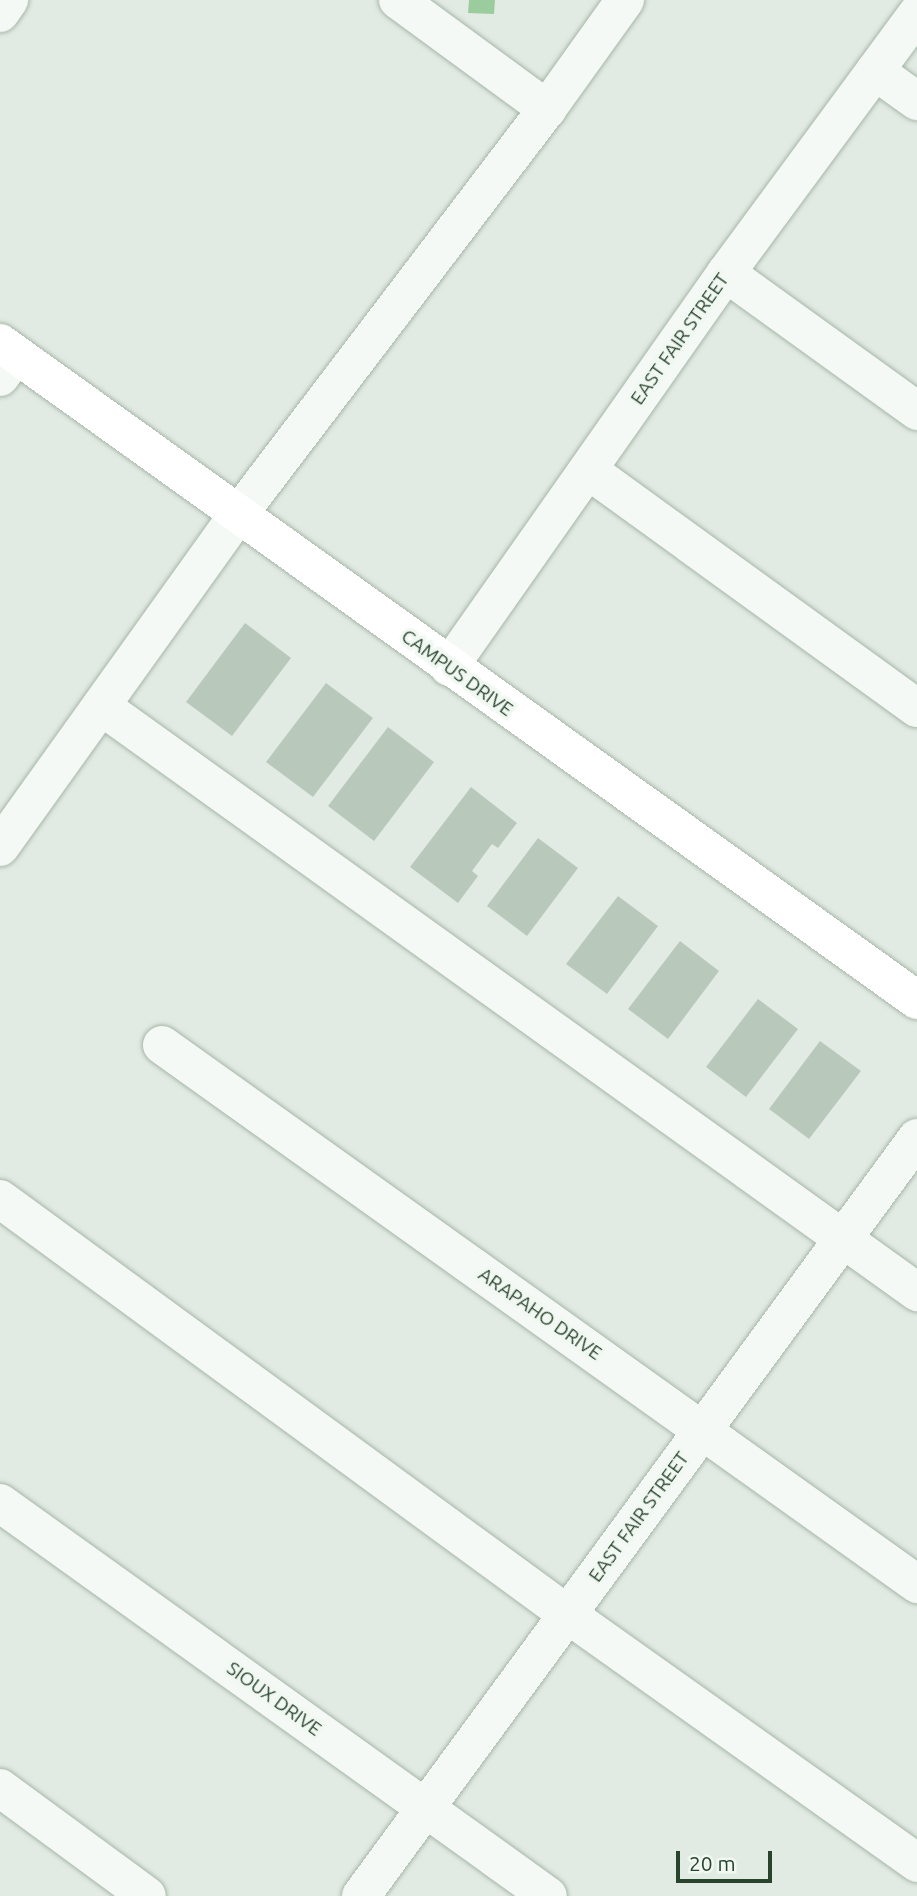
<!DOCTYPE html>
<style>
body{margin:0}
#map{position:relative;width:917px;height:1896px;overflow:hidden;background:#e2ebe3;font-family:Ubuntu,sans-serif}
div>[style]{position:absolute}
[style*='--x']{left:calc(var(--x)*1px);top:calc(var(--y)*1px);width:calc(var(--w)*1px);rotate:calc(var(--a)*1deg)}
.water>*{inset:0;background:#9bcc9d}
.building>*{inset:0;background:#b8c9bb}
.roads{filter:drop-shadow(0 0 2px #a7b6a9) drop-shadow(0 0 2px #a7b6a9)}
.minor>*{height:38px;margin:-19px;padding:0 19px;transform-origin:19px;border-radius:19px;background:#f5f9f5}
.major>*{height:38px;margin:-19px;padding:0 19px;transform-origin:19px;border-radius:19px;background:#fff}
span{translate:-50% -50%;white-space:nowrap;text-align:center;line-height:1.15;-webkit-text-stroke:7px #f1f8f2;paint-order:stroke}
.street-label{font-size:19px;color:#29442d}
.scale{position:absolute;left:676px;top:1851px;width:96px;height:32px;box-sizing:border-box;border:4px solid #29442d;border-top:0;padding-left:9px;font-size:21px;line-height:24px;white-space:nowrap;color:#29442d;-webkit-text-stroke:5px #f1f8f2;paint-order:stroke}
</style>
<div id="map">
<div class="water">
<div style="clip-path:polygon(469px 0,495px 0,494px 14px,468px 13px)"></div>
</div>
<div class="building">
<div style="clip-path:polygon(245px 623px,291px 658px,232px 736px,186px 702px)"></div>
<div style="clip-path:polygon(326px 683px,373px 718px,313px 797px,266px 762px)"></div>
<div style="clip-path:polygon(388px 727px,434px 762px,374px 841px,328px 806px)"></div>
<div style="clip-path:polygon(471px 787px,517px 823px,498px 848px,492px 844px,472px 871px,478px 876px,458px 903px,410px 867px)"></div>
<div style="clip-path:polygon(538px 838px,578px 868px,527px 936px,487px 906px)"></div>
<div style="clip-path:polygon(618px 896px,658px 926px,607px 994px,566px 964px)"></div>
<div style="clip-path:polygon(680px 941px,719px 971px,668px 1039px,628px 1009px)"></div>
<div style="clip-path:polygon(758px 999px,798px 1029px,746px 1097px,706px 1067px)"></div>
<div style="clip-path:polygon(820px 1041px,861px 1071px,809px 1139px,769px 1109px)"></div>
</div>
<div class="roads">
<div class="minor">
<div style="--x:398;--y:0;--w:185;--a:36.2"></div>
<div style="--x:0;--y:13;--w:16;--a:-55"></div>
<div style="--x:875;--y:71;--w:52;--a:35.5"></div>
<div style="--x:726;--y:273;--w:236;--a:35.8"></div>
<div style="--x:0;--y:377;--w:27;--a:-54"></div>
<div style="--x:588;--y:470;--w:406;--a:35.9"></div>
<div style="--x:449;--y:667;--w:482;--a:-54.9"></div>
<div style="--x:726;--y:273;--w:322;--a:-53.6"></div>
<div style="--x:101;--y:706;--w:1005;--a:35.68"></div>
<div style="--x:0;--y:847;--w:408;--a:-54.4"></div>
<div style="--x:238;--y:515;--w:510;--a:-52.73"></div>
<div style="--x:547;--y:109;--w:134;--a:-54.4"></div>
<div style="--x:162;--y:1045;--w:928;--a:35.52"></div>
<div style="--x:0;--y:1199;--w:703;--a:36.2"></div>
<div style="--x:567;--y:1614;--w:430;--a:35.4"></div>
<div style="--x:0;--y:1503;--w:674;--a:35.65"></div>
<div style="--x:0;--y:1788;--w:182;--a:36.3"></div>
<div style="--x:361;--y:1896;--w:940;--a:-53.74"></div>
</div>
<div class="major">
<div style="--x:0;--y:343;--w:1128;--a:35.62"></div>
</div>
</div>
<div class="street-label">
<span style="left:680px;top:339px;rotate:-55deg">EAST FAIR STREET</span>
<span style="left:457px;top:673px;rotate:36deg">CAMPUS DRIVE</span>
<span style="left:540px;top:1314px;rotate:35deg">ARAPAHO DRIVE</span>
<span style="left:639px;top:1517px;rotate:-54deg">EAST FAIR STREET</span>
<span style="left:274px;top:1699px;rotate:36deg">SIOUX DRIVE</span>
</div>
<div class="scale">20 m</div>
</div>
